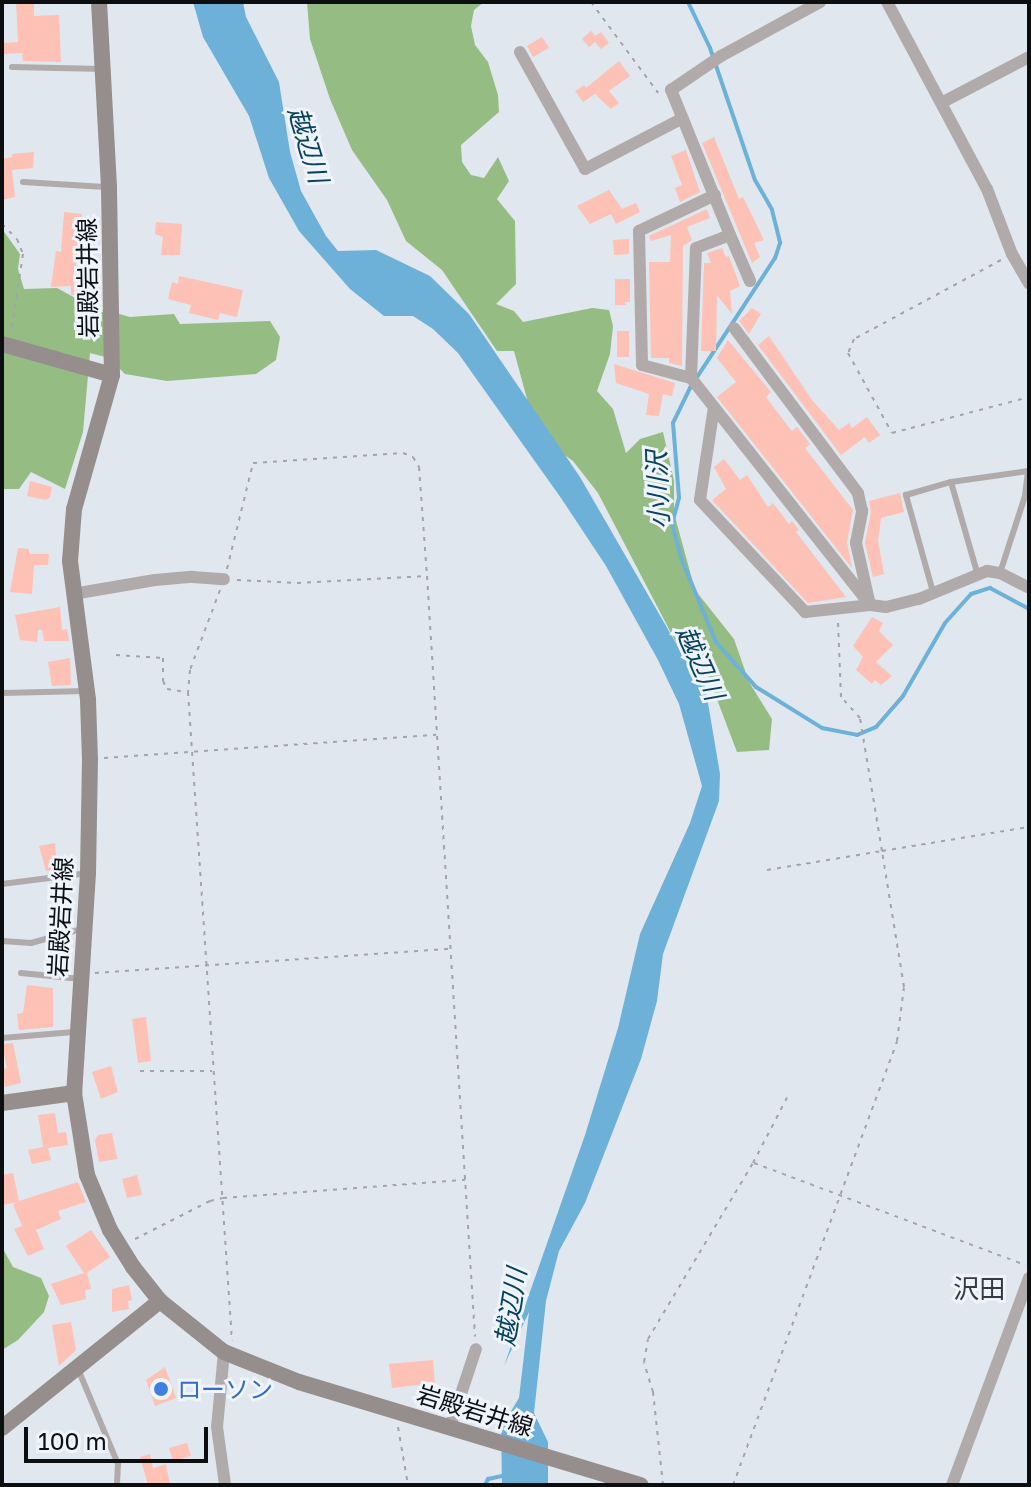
<!DOCTYPE html>
<meta charset="utf-8">
<style>
body{margin:0}
#map{position:relative;width:1031px;height:1487px;overflow:hidden;background:#e1e7ee;font-family:"Golos Text","Noto Sans JP",sans-serif}
div>[style]{position:absolute}
[style*='--x']{left:calc(var(--x)*1px);top:calc(var(--y)*1px);width:calc(var(--w)*1px);rotate:calc(var(--a)*1deg)}
.forest>*{inset:0;background:#95bc83}
.water>*{inset:0;background:#6db1d8}
.stream>*{height:4px;margin:-2px;padding:0 2px;transform-origin:2px;border-radius:2px;background:#6db1d8}
.building>*{inset:0;background:#fdc1b6}
.path>*{height:2px;margin-top:-1px;transform-origin:0;background:repeating-linear-gradient(90deg,#a0a5ab 0 4px,transparent 0 10px)}
.lane>*{height:6px;margin:-3px;padding:0 3px;transform-origin:3px;border-radius:3px;background:#b0abaa}
.street>*{height:12px;margin:-6px;padding:0 6px;transform-origin:6px;border-radius:6px;background:#b0abaa}
.secondary>*{height:16px;margin:-8px;padding:0 8px;transform-origin:8px;border-radius:8px;background:#958e8d}
.dots>*{width:22px;height:22px;translate:-50% -50%;box-sizing:border-box;border:4px solid #eff4fc;border-radius:50%}
span{translate:-50% -50%;white-space:nowrap;text-align:center;line-height:1.15;-webkit-text-stroke:6px #eff4fc;paint-order:stroke}
.street-label{font-size:24px;color:#0c0e10}
.shop-label{font-size:24px;color:#366cbe}
.left{translate:0 -50%;text-align:left}
.water-label{font-size:26px;color:#08425c;font-style:italic}
.neighbourhood-label{font-size:26px;color:#363a40}
.frame{position:absolute;inset:0;border:4px solid #0c0e10;pointer-events:none}
.scale{position:absolute;left:24px;top:1427px;width:184px;height:36px;box-sizing:border-box;border:4px solid #0c0e10;border-top:0;padding-left:10px;font-size:24px;line-height:28px;white-space:nowrap;color:#0c0e10;-webkit-text-stroke:6px #eff4fc;paint-order:stroke}
</style>
<div id="map">
<div class="forest">
<div style="clip-path:polygon(307px 2px,484px 2px,474px 10px,471px 26px,475px 45px,488px 62px,498px 95px,499px 112px,461px 145px,462px 162px,471px 175px,484px 178px,498px 157px,509px 181px,497px 199px,515px 221px,516px 284px,496px 304px,514px 311px,523px 322px,592px 308px,609px 310px,613px 326px,610px 354px,597px 391px,613px 409px,626px 453px,640px 439px,663px 432px,674px 481px,674px 513px,695px 590px,734px 639px,749px 682px,772px 719px,769px 750px,737px 752px,702px 660px,682px 654px,598px 493px,573px 461px,555px 448px,530px 410px,514px 351px,497px 351px,442px 270px,406px 241px,387px 200px,352px 150px,330px 99px,310px 39px)"></div>
<div style="clip-path:polygon(2px 229px,20px 254px,18px 269px,24px 289px,57px 288px,88px 305px,130px 317px,174px 314px,180px 324px,270px 321px,280px 337px,276px 360px,256px 374px,167px 381px,125px 374px,109px 358px,90px 353px,83px 432px,65px 489px,31px 472px,19px 489px,2px 489px)"></div>
<div style="clip-path:polygon(2px 1247px,13px 1267px,41px 1278px,49px 1296px,44px 1312px,18px 1340px,2px 1350px)"></div>
</div>
<div class="water">
<div style="clip-path:polygon(193px 2px,243px 2px,246px 17px,279px 82px,290px 152px,301px 191px,326px 236px,338px 251px,376px 250px,430px 276px,469px 314px,580px 477px,688px 664px,705px 685px,720px 774px,719px 801px,663px 954px,657px 1001px,641px 1059px,585px 1203px,559px 1251px,546px 1301px,534px 1413px,548px 1442px,548px 1485px,502px 1485px,501px 1428px,519px 1398px,529px 1312px,504px 1366px,585px 1135px,618px 1028px,640px 934px,690px 823px,702px 786px,679px 704px,658px 660px,606px 566px,561px 498px,458px 353px,433px 329px,413px 316px,384px 316px,350px 289px,299px 231px,269px 178px,249px 116px,203px 37px)"></div>
</div>
<div class="stream">
<div style="--x:688;--y:2;--w:51;--a:64.4"></div>
<div style="--x:710;--y:48;--w:139;--a:71.2"></div>
<div style="--x:755;--y:180;--w:34;--a:60"></div>
<div style="--x:772;--y:210;--w:34;--a:76"></div>
<div style="--x:780;--y:243;--w:16;--a:108"></div>
<div style="--x:775;--y:258;--w:155;--a:123.2"></div>
<div style="--x:690;--y:388;--w:39;--a:116"></div>
<div style="--x:673;--y:423;--w:75;--a:85.4"></div>
<div style="--x:679;--y:498;--w:27;--a:105"></div>
<div style="--x:672;--y:524;--w:35;--a:75"></div>
<div style="--x:681;--y:558;--w:91;--a:67.4"></div>
<div style="--x:716;--y:642;--w:60;--a:48.4"></div>
<div style="--x:756;--y:687;--w:78;--a:31.8"></div>
<div style="--x:822;--y:728;--w:36;--a:11"></div>
<div style="--x:857;--y:735;--w:21;--a:-23"></div>
<div style="--x:876;--y:727;--w:41;--a:-48.9"></div>
<div style="--x:903;--y:696;--w:84;--a:-60.1"></div>
<div style="--x:945;--y:623;--w:39;--a:-48"></div>
<div style="--x:971;--y:594;--w:20;--a:-18"></div>
<div style="--x:990;--y:588;--w:44;--a:28.3"></div>
<div style="--x:485;--y:1485;--w:7;--a:-63"></div>
<div style="--x:488;--y:1479;--w:19;--a:-12"></div>
</div>
<div class="building">
<div style="clip-path:polygon(16px 2px,34px 2px,34px 16px,59px 15px,61px 62px,23px 61px,22px 53px,2px 54px,2px 43px,18px 42px)"></div>
<div style="clip-path:polygon(591px 31px,595px 36px,601px 32px,609px 43px,601px 49px,595px 42px,589px 47px,582px 39px)"></div>
<div style="clip-path:polygon(542px 37px,549px 48px,533px 57px,527px 46px)"></div>
<div style="clip-path:polygon(619px 61px,630px 76px,609px 91px,619px 103px,611px 109px,595px 94px,583px 102px,575px 91px,584px 85px,586px 88px)"></div>
<div style="clip-path:polygon(714px 137px,739px 199px,743px 197px,764px 240px,754px 243px,760px 257px,752px 263px,702px 143px)"></div>
<div style="clip-path:polygon(686px 150px,700px 192px,680px 202px,675px 188px,682px 185px,671px 156px)"></div>
<div style="clip-path:polygon(34px 152px,33px 168px,12px 170px,15px 197px,2px 200px,2px 159px,12px 157px,12px 154px)"></div>
<div style="clip-path:polygon(609px 190px,622px 209px,636px 203px,640px 212px,616px 224px,611px 214px,590px 224px,577px 206px)"></div>
<div style="clip-path:polygon(707px 209px,710px 218px,687px 227px,692px 240px,683px 246px,682px 366px,669px 363px,669px 358px,651px 358px,649px 262px,670px 262px,671px 235px,651px 241px,649px 236px)"></div>
<div style="clip-path:polygon(64px 212px,82px 214px,75px 271px,99px 271px,100px 296px,71px 295px,71px 286px,51px 287px,56px 251px,61px 252px)"></div>
<div style="clip-path:polygon(156px 222px,182px 224px,180px 255px,161px 255px,163px 237px,155px 234px)"></div>
<div style="clip-path:polygon(629px 239px,629px 254px,614px 255px,613px 240px)"></div>
<div style="clip-path:polygon(722px 248px,726px 257px,729px 256px,740px 286px,730px 291px,732px 314px,717px 295px,716px 351px,701px 351px,704px 263px,711px 263px,707px 253px)"></div>
<div style="clip-path:polygon(179px 276px,243px 290px,237px 317px,220px 313px,218px 320px,189px 313px,191px 305px,168px 299px,172px 282px,178px 284px)"></div>
<div style="clip-path:polygon(615px 279px,630px 279px,630px 302px,625px 302px,626px 305px,615px 305px)"></div>
<div style="clip-path:polygon(752px 308px,761px 314px,749px 334px,739px 321px)"></div>
<div style="clip-path:polygon(617px 331px,629px 331px,629px 357px,617px 357px)"></div>
<div style="clip-path:polygon(769px 336px,812px 400px,839px 430px,849px 423px,852px 428px,867px 417px,880px 435px,869px 443px,865px 437px,841px 455px,758px 345px)"></div>
<div style="clip-path:polygon(728px 340px,771px 392px,766px 397px,787px 425px,792px 431px,797px 427px,810px 444px,805px 448px,853px 510px,847px 542px,852px 568px,717px 397px,736px 382px,717px 358px)"></div>
<div style="clip-path:polygon(614px 364px,675px 383px,672px 396px,663px 394px,659px 416px,646px 415px,649px 394px,616px 383px)"></div>
<div style="clip-path:polygon(724px 459px,740px 480px,747px 475px,768px 507px,773px 503px,789px 524px,792px 521px,799px 530px,796px 532px,846px 597px,808px 603px,712px 500px,726px 489px,714px 467px)"></div>
<div style="clip-path:polygon(30px 481px,52px 487px,50px 497px,46px 500px,27px 496px)"></div>
<div style="clip-path:polygon(900px 493px,904px 512px,881px 518px,878px 541px,884px 574px,873px 577px,865px 543px,871px 512px,869px 501px)"></div>
<div style="clip-path:polygon(18px 548px,29px 549px,29px 554px,49px 554px,48px 565px,34px 565px,32px 594px,10px 592px)"></div>
<div style="clip-path:polygon(60px 607px,62px 630px,67px 629px,69px 641px,44px 641px,42px 630px,38px 630px,37px 642px,20px 640px,15px 615px)"></div>
<div style="clip-path:polygon(872px 617px,883px 623px,879px 631px,893px 645px,876px 662px,892px 676px,881px 685px,875px 680px,872px 684px,856px 670px,863px 657px,853px 646px)"></div>
<div style="clip-path:polygon(70px 658px,71px 685px,52px 686px,48px 662px)"></div>
<div style="clip-path:polygon(55px 843px,57px 869px,46px 871px,39px 846px)"></div>
<div style="clip-path:polygon(27px 985px,53px 988px,53px 1027px,19px 1030px,17px 1014px,23px 1013px)"></div>
<div style="clip-path:polygon(146px 1017px,151px 1061px,138px 1063px,132px 1019px)"></div>
<div style="clip-path:polygon(13px 1043px,21px 1083px,5px 1087px,2px 1069px,7px 1068px,2px 1044px)"></div>
<div style="clip-path:polygon(111px 1066px,118px 1092px,101px 1099px,92px 1072px)"></div>
<div style="clip-path:polygon(55px 1113px,58px 1133px,66px 1132px,68px 1145px,48px 1148px,51px 1160px,32px 1164px,28px 1150px,43px 1147px,38px 1115px)"></div>
<div style="clip-path:polygon(112px 1133px,117px 1159px,99px 1162px,95px 1140px,98px 1135px)"></div>
<div style="clip-path:polygon(13px 1173px,19px 1201px,78px 1182px,86px 1202px,58px 1211px,61px 1219px,36px 1230px,44px 1249px,28px 1256px,14px 1229px,22px 1226px,13px 1204px,19px 1202px,2px 1205px,2px 1175px)"></div>
<div style="clip-path:polygon(137px 1175px,142px 1195px,127px 1198px,122px 1179px)"></div>
<div style="clip-path:polygon(91px 1230px,110px 1257px,87px 1273px,91px 1289px,85px 1290px,86px 1299px,61px 1305px,51px 1284px,84px 1273px,66px 1246px)"></div>
<div style="clip-path:polygon(129px 1285px,132px 1300px,128px 1301px,129px 1309px,112px 1312px,112px 1289px)"></div>
<div style="clip-path:polygon(71px 1322px,76px 1350px,59px 1366px,52px 1325px)"></div>
<div style="clip-path:polygon(433px 1360px,435px 1383px,392px 1388px,389px 1364px)"></div>
<div style="clip-path:polygon(165px 1367px,176px 1398px,155px 1406px,146px 1380px)"></div>
<div style="clip-path:polygon(187px 1443px,191px 1456px,173px 1461px,169px 1448px)"></div>
<div style="clip-path:polygon(150px 1454px,153px 1468px,166px 1464px,170px 1485px,148px 1485px,140px 1457px)"></div>
</div>
<div class="path">
<div style="--x:591;--y:2;--w:113;--a:53.6"></div>
<div style="--x:2;--y:224;--w:21;--a:45"></div>
<div style="--x:17;--y:239;--w:16;--a:68"></div>
<div style="--x:23;--y:254;--w:79;--a:98.7"></div>
<div style="--x:1001;--y:260;--w:167;--a:151.7"></div>
<div style="--x:854;--y:339;--w:15;--a:113"></div>
<div style="--x:848;--y:353;--w:91;--a:61.2"></div>
<div style="--x:892;--y:433;--w:142;--a:-14.7"></div>
<div style="--x:227;--y:569;--w:109;--a:-76.2"></div>
<div style="--x:253;--y:463;--w:150;--a:-3.8"></div>
<div style="--x:403;--y:453;--w:11;--a:22"></div>
<div style="--x:413;--y:457;--w:12;--a:59"></div>
<div style="--x:419;--y:467;--w:109;--a:85.8"></div>
<div style="--x:427;--y:576;--w:762;--a:86.39"></div>
<div style="--x:237;--y:580;--w:60;--a:2.9"></div>
<div style="--x:297;--y:583;--w:130;--a:-3.1"></div>
<div style="--x:220;--y:590;--w:85;--a:110.6"></div>
<div style="--x:190;--y:670;--w:22;--a:95"></div>
<div style="--x:188;--y:692;--w:650;--a:86.12"></div>
<div style="--x:116;--y:655;--w:47;--a:3.7"></div>
<div style="--x:163;--y:658;--w:23;--a:90"></div>
<div style="--x:163;--y:681;--w:9;--a:63"></div>
<div style="--x:167;--y:689;--w:20;--a:9"></div>
<div style="--x:104;--y:758;--w:333;--a:-4"></div>
<div style="--x:767;--y:870;--w:117;--a:-9.4"></div>
<div style="--x:882;--y:851;--w:135;--a:-99.4"></div>
<div style="--x:860;--y:718;--w:28;--a:-132"></div>
<div style="--x:841;--y:697;--w:75;--a:-92.3"></div>
<div style="--x:95;--y:973;--w:356;--a:-3.9"></div>
<div style="--x:140;--y:1071;--w:72;--a:0"></div>
<div style="--x:754;--y:1163;--w:290;--a:20.6"></div>
<div style="--x:135;--y:1239;--w:84;--a:-26.9"></div>
<div style="--x:210;--y:1201;--w:13;--a:-13"></div>
<div style="--x:223;--y:1198;--w:243;--a:-4.3"></div>
<div style="--x:398;--y:1427;--w:59;--a:80.2"></div>
<div style="--x:663;--y:1485;--w:94;--a:-96.1"></div>
<div style="--x:653;--y:1392;--w:31;--a:-107"></div>
<div style="--x:644;--y:1362;--w:23;--a:-80"></div>
<div style="--x:648;--y:1339;--w:205;--a:-59.2"></div>
<div style="--x:753;--y:1163;--w:80;--a:-62.5"></div>
<div style="--x:733;--y:1485;--w:473;--a:-69.7"></div>
<div style="--x:897;--y:1041;--w:54;--a:-82.6"></div>
<div style="--x:904;--y:987;--w:138;--a:-99.2"></div>
<div style="--x:882;--y:851;--w:149;--a:-9.3"></div>
</div>
<div class="lane">
<div style="--x:12;--y:67;--w:91;--a:1.3"></div>
<div style="--x:23;--y:182;--w:82;--a:3.5"></div>
<div style="--x:951;--y:482;--w:94;--a:73.9"></div>
<div style="--x:933;--y:592;--w:101;--a:-105.6"></div>
<div style="--x:906;--y:495;--w:47;--a:-16.1"></div>
<div style="--x:951;--y:482;--w:78;--a:-8.1"></div>
<div style="--x:1028;--y:471;--w:25;--a:97"></div>
<div style="--x:1025;--y:496;--w:81;--a:108"></div>
<div style="--x:2;--y:693;--w:85;--a:-1.3"></div>
<div style="--x:2;--y:884;--w:87;--a:-7.3"></div>
<div style="--x:2;--y:941;--w:29;--a:4"></div>
<div style="--x:31;--y:943;--w:52;--a:-15.6"></div>
<div style="--x:21;--y:973;--w:60;--a:5.7"></div>
<div style="--x:2;--y:1038;--w:72;--a:-4.8"></div>
<div style="--x:78;--y:1369;--w:103;--a:67.2"></div>
<div style="--x:118;--y:1464;--w:21;--a:93"></div>
</div>
<div class="street">
<div style="--x:887;--y:2;--w:212;--a:61.9"></div>
<div style="--x:987;--y:189;--w:70;--a:69"></div>
<div style="--x:1012;--y:254;--w:34;--a:60"></div>
<div style="--x:520;--y:52;--w:134;--a:60.9"></div>
<div style="--x:585;--y:169;--w:110;--a:-27.5"></div>
<div style="--x:943;--y:102;--w:97;--a:-27.6"></div>
<div style="--x:715;--y:195;--w:84;--a:154.7"></div>
<div style="--x:639;--y:231;--w:134;--a:88.7"></div>
<div style="--x:642;--y:365;--w:51;--a:14.9"></div>
<div style="--x:691;--y:378;--w:289;--a:51.7"></div>
<div style="--x:870;--y:605;--w:16;--a:7"></div>
<div style="--x:886;--y:607;--w:34;--a:-14"></div>
<div style="--x:919;--y:599;--w:74;--a:-22.4"></div>
<div style="--x:987;--y:571;--w:13;--a:9"></div>
<div style="--x:1000;--y:573;--w:33;--a:27"></div>
<div style="--x:730;--y:235;--w:50;--a:66.5"></div>
<div style="--x:750;--y:281;--w:5;--a:-112"></div>
<div style="--x:691;--y:378;--w:130;--a:-87.8"></div>
<div style="--x:696;--y:248;--w:36;--a:-21"></div>
<div style="--x:730;--y:235;--w:157;--a:-112.1"></div>
<div style="--x:671;--y:90;--w:60;--a:-34.2"></div>
<div style="--x:721;--y:56;--w:113;--a:-28.6"></div>
<div style="--x:714;--y:407;--w:94;--a:98.6"></div>
<div style="--x:700;--y:500;--w:154;--a:46.8"></div>
<div style="--x:805;--y:612;--w:65;--a:-6.1"></div>
<div style="--x:870;--y:605;--w:64;--a:-102.7"></div>
<div style="--x:856;--y:543;--w:33;--a:-79"></div>
<div style="--x:862;--y:511;--w:18;--a:-103"></div>
<div style="--x:858;--y:493;--w:206;--a:-126.9"></div>
<div style="--x:73;--y:594;--w:83;--a:-9.7"></div>
<div style="--x:155;--y:580;--w:37;--a:-5"></div>
<div style="--x:192;--y:577;--w:32;--a:4"></div>
<div style="--x:224;--y:1352;--w:75;--a:95.3"></div>
<div style="--x:217;--y:1427;--w:59;--a:82.1"></div>
<div style="--x:450;--y:1427;--w:82;--a:-71.6"></div>
<div style="--x:952;--y:1485;--w:221;--a:-69.6"></div>
</div>
<div class="secondary">
<div style="--x:99;--y:2;--w:185;--a:86.9"></div>
<div style="--x:109;--y:187;--w:188;--a:89.1"></div>
<div style="--x:112;--y:375;--w:139;--a:105.8"></div>
<div style="--x:74;--y:509;--w:52;--a:94.4"></div>
<div style="--x:70;--y:561;--w:140;--a:82.6"></div>
<div style="--x:88;--y:700;--w:59;--a:88.1"></div>
<div style="--x:90;--y:759;--w:114;--a:91"></div>
<div style="--x:88;--y:873;--w:220;--a:93.6"></div>
<div style="--x:74;--y:1093;--w:83;--a:81"></div>
<div style="--x:87;--y:1175;--w:60;--a:67.3"></div>
<div style="--x:110;--y:1230;--w:44;--a:58.1"></div>
<div style="--x:133;--y:1267;--w:43;--a:51.5"></div>
<div style="--x:160;--y:1301;--w:82;--a:38.6"></div>
<div style="--x:224;--y:1352;--w:81;--a:21.8"></div>
<div style="--x:299;--y:1382;--w:357;--a:16.8"></div>
<div style="--x:2;--y:344;--w:114;--a:15.7"></div>
<div style="--x:2;--y:1103;--w:73;--a:-7.9"></div>
<div style="--x:2;--y:1428;--w:203;--a:-38.8"></div>
</div>
<div class="dots">
<div style="left:161px;top:1389px;background:#3f7fe0"></div>
</div>
<div class="street-label">
<span style="left:87px;top:278px;rotate:-91deg">岩殿岩井線</span>
<span style="left:60px;top:917px;rotate:-87deg">岩殿岩井線</span>
<span style="left:475px;top:1410px;rotate:17deg">岩殿岩井線</span>
</div>
<div class="shop-label">
<span class="left" style="left:177px;top:1389px">ローソン</span>
</div>
<div class="water-label">
<span style="left:308px;top:145px;rotate:73deg">越辺川</span>
<span style="left:658px;top:490px;rotate:-92deg">小川沢</span>
<span style="left:700px;top:663px;rotate:66deg">越辺川</span>
<span style="left:511px;top:1307px;rotate:-81deg">越辺川</span>
</div>
<div class="neighbourhood-label">
<span style="left:979px;top:1289px">沢田</span>
</div>
<div class="frame"></div>
<div class="scale">100 m</div>
</div>
